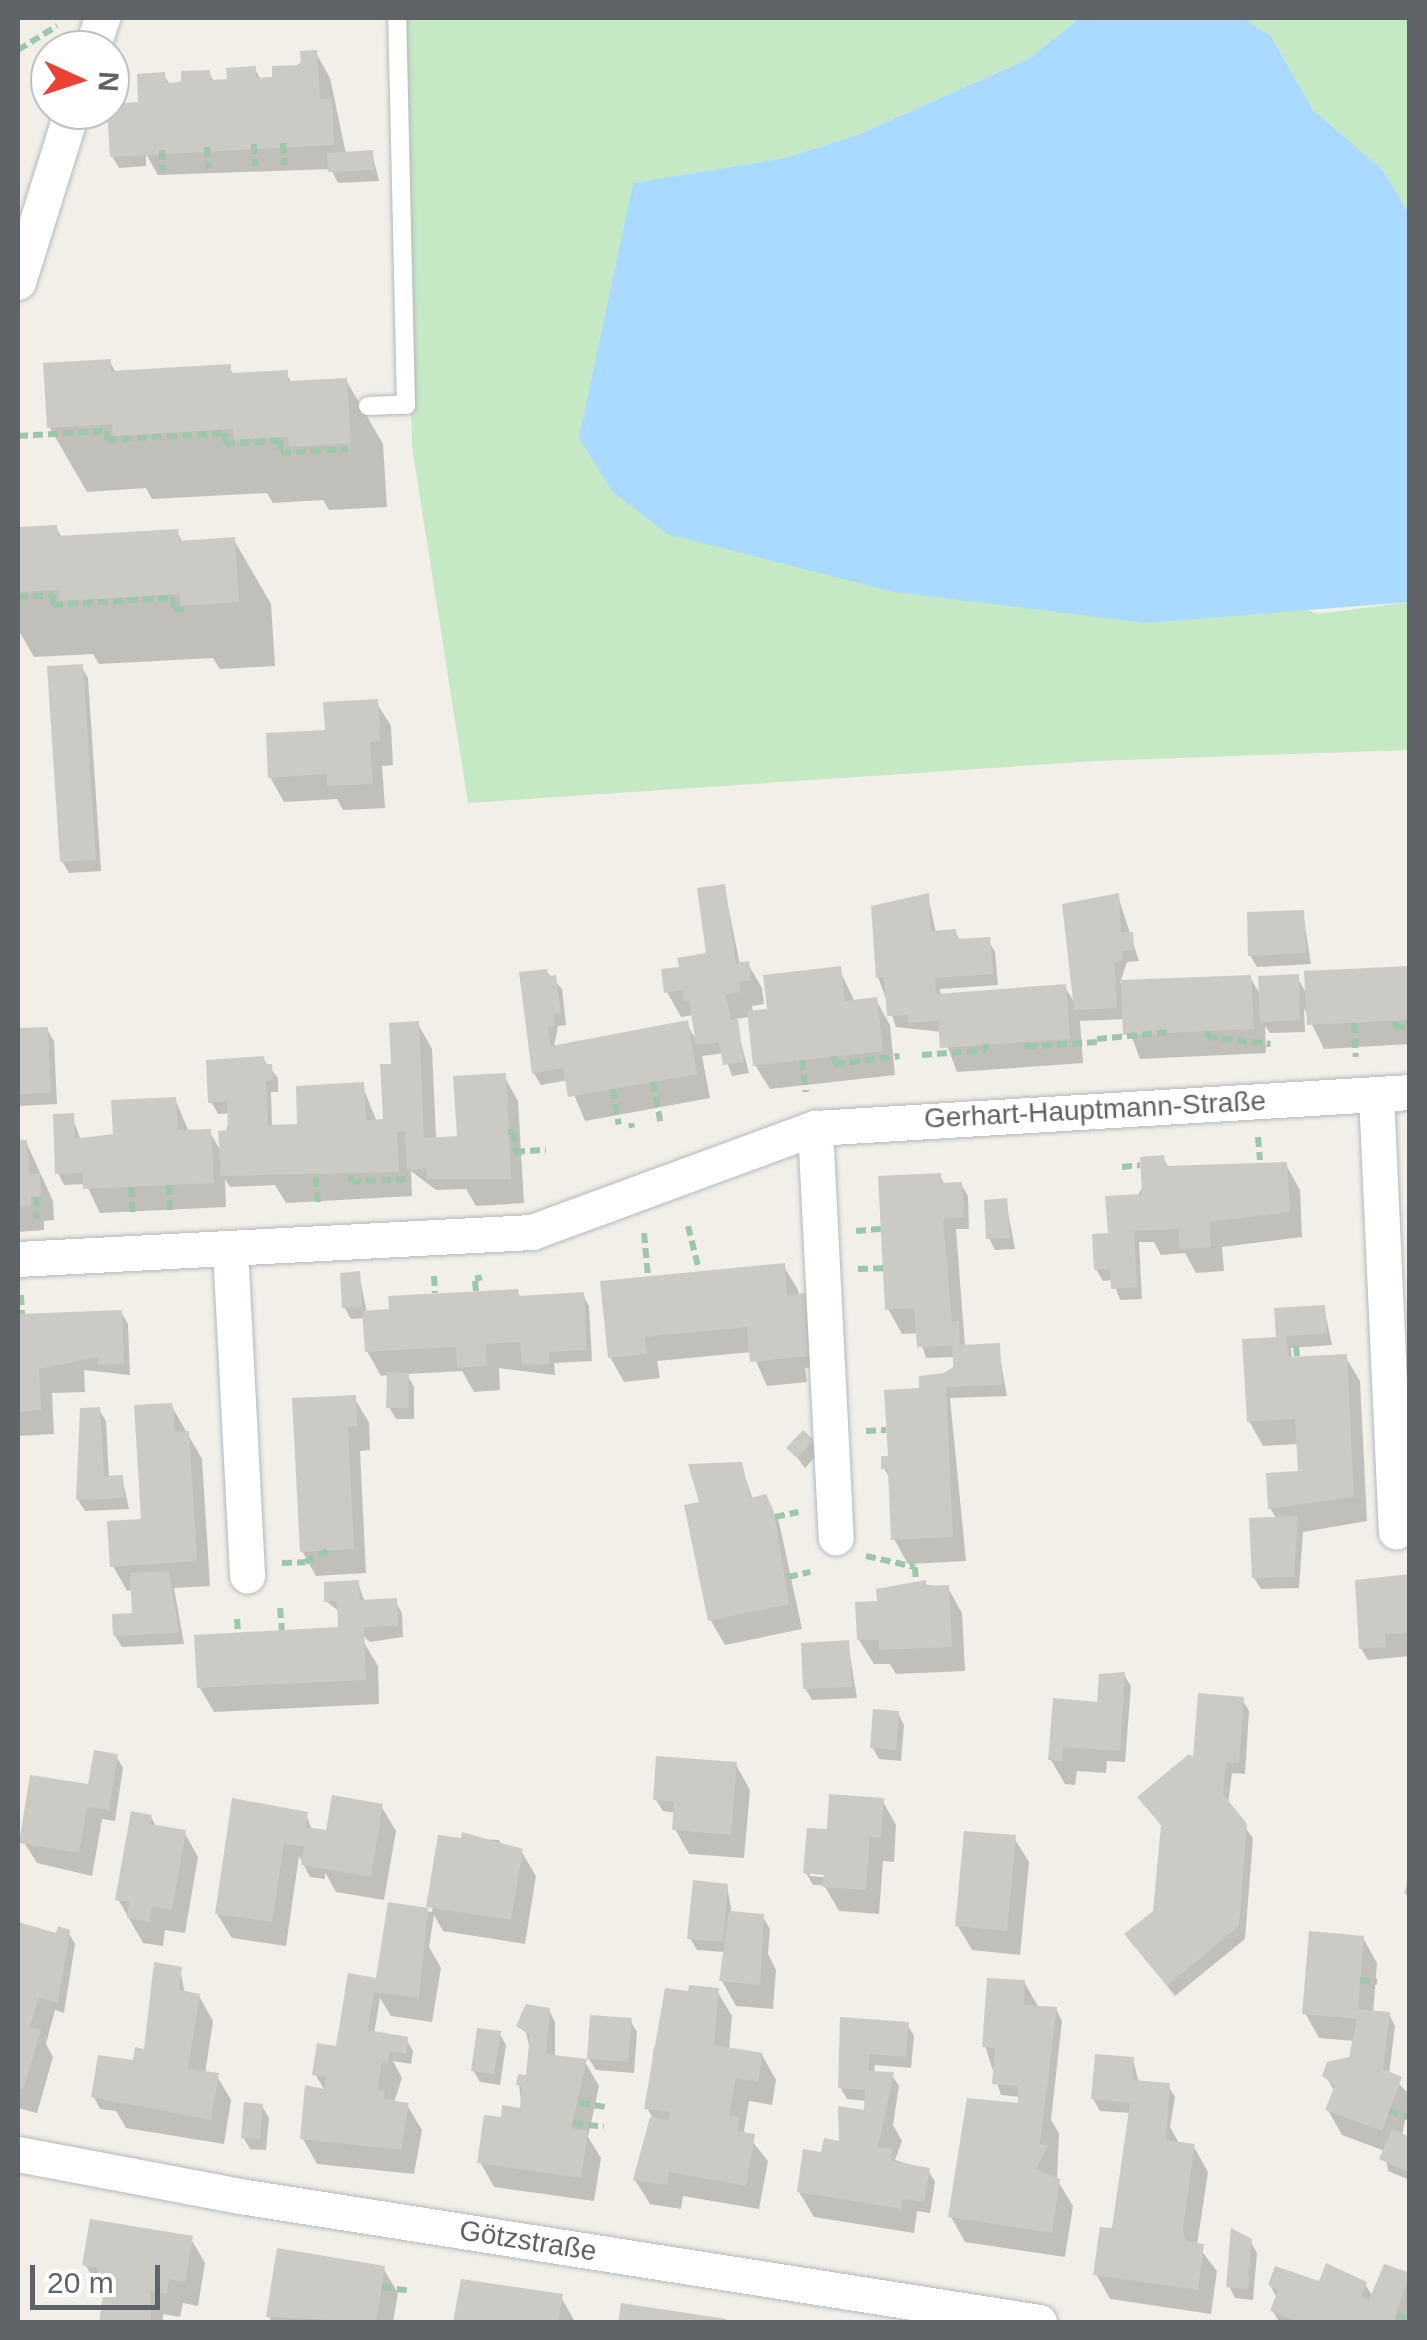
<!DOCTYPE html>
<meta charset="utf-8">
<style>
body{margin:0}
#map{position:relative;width:1427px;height:2340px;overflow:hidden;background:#f1efe8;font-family:Arial,sans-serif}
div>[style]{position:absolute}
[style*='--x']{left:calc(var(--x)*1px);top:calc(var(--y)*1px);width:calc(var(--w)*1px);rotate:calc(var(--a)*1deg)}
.green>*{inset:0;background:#c5e8c5}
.water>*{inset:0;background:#aadaff}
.shadow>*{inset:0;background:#0003}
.building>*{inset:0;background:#cccac5}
.path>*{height:6px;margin-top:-3px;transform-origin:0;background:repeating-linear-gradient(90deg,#9cc7a9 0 10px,transparent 0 15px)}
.roads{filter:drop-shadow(0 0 2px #b5b8bc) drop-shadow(0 0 2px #b5b8bc)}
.service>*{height:18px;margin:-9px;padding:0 9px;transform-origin:9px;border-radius:9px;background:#fff}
.minor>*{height:35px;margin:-17.5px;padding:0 17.5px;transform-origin:17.5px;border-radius:17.5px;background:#fff}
span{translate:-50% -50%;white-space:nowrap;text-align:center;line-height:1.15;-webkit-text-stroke:8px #fff;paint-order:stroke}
.street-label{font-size:28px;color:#5f6368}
.frame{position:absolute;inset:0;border:20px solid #5f6368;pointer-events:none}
.north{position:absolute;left:30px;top:30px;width:100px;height:100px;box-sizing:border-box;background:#fff;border:2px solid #bfc1c3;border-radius:50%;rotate:93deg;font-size:28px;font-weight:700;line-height:40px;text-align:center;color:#5f6368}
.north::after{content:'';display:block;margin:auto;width:35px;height:45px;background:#ea4335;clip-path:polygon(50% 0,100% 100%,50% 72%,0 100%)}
.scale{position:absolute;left:30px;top:2265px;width:130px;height:45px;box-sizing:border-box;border:5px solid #5f6368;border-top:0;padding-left:12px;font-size:30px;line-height:35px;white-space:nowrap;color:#5f6368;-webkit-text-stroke:8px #fff;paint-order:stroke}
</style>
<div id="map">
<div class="green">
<div style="clip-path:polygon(403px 18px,1080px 18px,1028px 59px,857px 135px,785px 158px,633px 183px,609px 303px,1317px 614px,1409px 602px,1409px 750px,1095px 761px,468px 803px,412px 447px)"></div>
<div style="clip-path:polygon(1243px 18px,1409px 18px,1409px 214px,1383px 170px,1313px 110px,1271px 36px)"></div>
</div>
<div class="water">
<div style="clip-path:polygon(1080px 18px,1243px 18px,1271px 36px,1313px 110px,1383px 170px,1409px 214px,1409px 602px,1146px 623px,894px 592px,667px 534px,612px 491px,579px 438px,633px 183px,785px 158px,857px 135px,1028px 59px)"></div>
</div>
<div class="shadow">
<div style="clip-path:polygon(316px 53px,330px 78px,346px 154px,372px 153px,379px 181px,338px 183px,331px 169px,158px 175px,146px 154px,146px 166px,119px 168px,112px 156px,137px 105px,164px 75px,170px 85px,209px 72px,214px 82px,230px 81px,255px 69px,261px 80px,275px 79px)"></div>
<div style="clip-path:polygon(110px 362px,116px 373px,229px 366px,234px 376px,286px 373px,292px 383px,346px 380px,383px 444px,387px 507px,329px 510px,323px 500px,273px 503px,267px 493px,152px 499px,146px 488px,87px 492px,50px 428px)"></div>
<div style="clip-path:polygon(56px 527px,62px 538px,177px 532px,183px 543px,234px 540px,271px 604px,275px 666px,220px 669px,213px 658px,99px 664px,93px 654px,34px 657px,18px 629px,18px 529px)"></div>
<div style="clip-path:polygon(81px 666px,88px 678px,101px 871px,69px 873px,62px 861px)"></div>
<div style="clip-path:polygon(376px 702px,391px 726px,393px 765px,382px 766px,385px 808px,343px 810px,337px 799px,284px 802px,270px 777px)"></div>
<div style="clip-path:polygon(724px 886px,740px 965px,748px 964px,762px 988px,764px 1004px,752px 1006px,753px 1013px,770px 1011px,839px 969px,855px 1002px,876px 1000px,890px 1025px,895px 1075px,770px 1089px,755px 1065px,750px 1017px,735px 1019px,749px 1073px,732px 1076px,724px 1053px,702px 1056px,710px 1098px,585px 1121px,568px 1080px,541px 1085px,534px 1073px,546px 971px,562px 989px,566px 1025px,558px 1026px,554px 1047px,686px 1023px,698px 1043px,694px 1015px,681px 1017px,667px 992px,682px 969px,709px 955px)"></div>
<div style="clip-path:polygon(928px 896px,936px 933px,955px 931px,961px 942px,988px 940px,995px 952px,998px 985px,940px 989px,941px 996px,1065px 987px,1077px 1007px,1118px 896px,1139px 961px,1127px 962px,1120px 983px,1250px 977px,1262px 998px,1297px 977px,1308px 996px,1410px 968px,1410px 1044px,1324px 1049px,1304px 1008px,1305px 1032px,1270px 1033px,1265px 1026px,1266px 1053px,1140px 1059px,1125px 1019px,1080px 1021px,1083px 1063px,957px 1072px,942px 1032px,896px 1027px,878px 977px)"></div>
<div style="clip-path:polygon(1303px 913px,1311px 964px,1257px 967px,1250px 955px)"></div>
<div style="clip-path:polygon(418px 1024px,432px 1049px,436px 1137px,455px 1139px,460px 1147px,504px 1076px,518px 1101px,524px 1203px,476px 1206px,466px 1189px,436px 1190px,411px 1171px,412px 1196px,286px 1203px,275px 1185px,230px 1187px,225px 1179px,226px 1207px,100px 1213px,86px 1184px,64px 1185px,58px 1173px,72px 1116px,80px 1138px,116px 1136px,175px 1099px,189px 1132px,209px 1131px,222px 1153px,230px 1113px,218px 1114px,211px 1102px,263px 1059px,278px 1078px,278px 1092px,271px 1092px,272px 1128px,300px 1127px,362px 1085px,377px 1122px,388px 1121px,394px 1066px)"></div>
<div style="clip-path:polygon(47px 1029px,54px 1041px,57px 1104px,18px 1106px,18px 1031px)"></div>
<div style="clip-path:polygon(26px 1142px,53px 1201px,54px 1220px,44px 1221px,44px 1230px,18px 1232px,18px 1143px)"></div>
<div style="clip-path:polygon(1163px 1158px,1169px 1168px,1286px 1165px,1300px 1190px,1302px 1237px,1222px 1247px,1224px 1271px,1196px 1273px,1185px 1253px,1161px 1255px,1154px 1242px,1139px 1242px,1142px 1299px,1120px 1300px,1113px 1280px,1103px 1281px,1096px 1269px,1110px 1235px)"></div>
<div style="clip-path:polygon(940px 1176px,945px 1185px,961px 1184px,968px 1196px,969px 1229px,956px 1229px,965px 1347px,998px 1346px,1007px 1396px,950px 1398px,966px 1561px,908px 1564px,894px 1539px,891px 1481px,884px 1468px,921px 1390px,956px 1369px,955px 1357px,926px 1358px,918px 1333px,902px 1334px,888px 1309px)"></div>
<div style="clip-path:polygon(1006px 1201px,1015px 1249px,995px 1250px,989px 1238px)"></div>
<div style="clip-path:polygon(783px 1265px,798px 1290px,815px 1367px,805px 1368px,807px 1382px,767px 1386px,752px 1352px,657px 1361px,660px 1378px,624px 1382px,610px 1357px,603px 1284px)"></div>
<div style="clip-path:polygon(359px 1274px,367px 1313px,517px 1291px,521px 1298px,583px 1295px,589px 1306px,592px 1361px,554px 1363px,555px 1375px,499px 1368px,500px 1390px,474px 1392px,462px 1371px,407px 1374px,414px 1387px,414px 1419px,396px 1419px,389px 1407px,389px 1375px,381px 1376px,367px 1351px,365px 1318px,351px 1319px,344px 1307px)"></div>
<div style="clip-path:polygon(1324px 1307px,1332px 1345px,1291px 1348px,1292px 1359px,1345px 1356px,1360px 1381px,1367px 1521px,1303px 1532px,1299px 1588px,1261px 1589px,1254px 1578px,1277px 1520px,1270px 1508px,1300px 1474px,1299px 1444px,1263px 1446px,1249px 1421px,1278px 1339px)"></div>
<div style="clip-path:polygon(121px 1312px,128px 1324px,130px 1375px,84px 1370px,85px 1392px,52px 1393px,54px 1434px,18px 1436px,18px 1317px)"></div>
<div style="clip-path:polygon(354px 1398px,369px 1422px,370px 1450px,360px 1451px,366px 1573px,316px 1576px,302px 1551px)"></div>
<div style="clip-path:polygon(171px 1405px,202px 1459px,210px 1586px,174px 1588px,184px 1644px,122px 1647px,115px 1636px,135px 1615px,134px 1590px,127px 1591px,113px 1566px,144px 1522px)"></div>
<div style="clip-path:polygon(99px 1410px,106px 1421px,109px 1478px,122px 1477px,129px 1509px,85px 1511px,78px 1500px)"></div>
<div style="clip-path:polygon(812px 1441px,819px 1453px,805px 1468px,790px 1448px)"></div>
<div style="clip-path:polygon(741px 1465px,753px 1500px,765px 1497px,779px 1522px,802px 1629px,725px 1645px,711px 1621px,687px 1507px,702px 1503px)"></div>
<div style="clip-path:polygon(1410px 1580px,1410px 1656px,1368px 1660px,1361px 1648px)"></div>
<div style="clip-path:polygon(358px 1583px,365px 1602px,395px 1601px,402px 1613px,403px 1637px,370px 1642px,356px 1629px,378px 1666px,379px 1704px,214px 1712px,200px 1688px,340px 1629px,340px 1612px,326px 1601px)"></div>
<div style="clip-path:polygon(916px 1583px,948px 1588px,962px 1613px,965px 1671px,896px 1674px,890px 1664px,874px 1664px,859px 1640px,880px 1603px)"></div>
<div style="clip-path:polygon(848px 1643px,857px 1698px,812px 1700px,805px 1688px)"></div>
<div style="clip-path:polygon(1124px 1675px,1131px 1686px,1125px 1762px,1107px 1761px,1106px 1773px,1077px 1771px,1075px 1785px,1065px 1784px,1051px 1760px)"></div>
<div style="clip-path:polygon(1242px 1699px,1249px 1711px,1245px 1774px,1232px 1773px,1228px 1805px,1253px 1838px,1245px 1939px,1175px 1996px,1127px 1935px,1155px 1912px,1163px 1828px,1140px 1798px,1195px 1764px)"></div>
<div style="clip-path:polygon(898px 1713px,904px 1725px,901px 1761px,879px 1759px,872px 1747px)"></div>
<div style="clip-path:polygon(116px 1756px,123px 1768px,115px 1821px,102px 1819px,92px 1876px,37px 1863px,22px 1839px,92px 1787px)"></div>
<div style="clip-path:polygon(736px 1765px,750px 1790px,744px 1858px,689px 1854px,675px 1829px,676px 1813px,663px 1811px,656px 1800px)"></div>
<div style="clip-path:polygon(evenodd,882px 1800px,896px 1825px,894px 1862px,883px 1861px,879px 1914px,839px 1911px,824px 1885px,813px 1885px,806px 1873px,829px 1832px,882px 1800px,810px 1871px,832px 1873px,832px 1878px,810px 1876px,810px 1871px)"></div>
<div style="clip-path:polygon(381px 1806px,396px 1831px,384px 1900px,336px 1892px,325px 1872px,325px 1879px,310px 1877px,299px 1856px,286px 1946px,232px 1938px,217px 1914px,306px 1814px,312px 1830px,324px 1832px)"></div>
<div style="clip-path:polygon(151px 1817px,157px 1828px,184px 1832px,198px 1857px,185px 1933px,165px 1930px,163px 1946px,143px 1943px,118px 1899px)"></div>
<div style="clip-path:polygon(440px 1837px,499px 1840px,503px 1848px,521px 1851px,536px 1876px,525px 1944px,443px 1931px,434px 1915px,429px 1947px,441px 1968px,432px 2022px,391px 2016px,380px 1998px,374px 2034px,406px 2039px,413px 2051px,411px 2064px,393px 2061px,402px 2078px,394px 2103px,407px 2105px,422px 2130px,414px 2174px,317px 2164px,303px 2139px,325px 2091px,315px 2074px,343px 2048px,378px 1980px,390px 1905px,432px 1912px)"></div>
<div style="clip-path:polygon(1014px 1838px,1029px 1862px,1020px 1955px,972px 1950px,958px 1926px)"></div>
<div style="clip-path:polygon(1409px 1872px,1410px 1872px,1410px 1900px,1405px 1893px)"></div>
<div style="clip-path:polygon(727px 1886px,732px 1914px,763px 1917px,770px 1929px,768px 1954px,776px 1970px,773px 2009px,736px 2006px,722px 1981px,724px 1952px,697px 1950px,690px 1938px)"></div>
<div style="clip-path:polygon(18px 1925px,58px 1936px,68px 1932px,75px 1944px,64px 2013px,55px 2010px,46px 2044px,53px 2057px,37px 2113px,18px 2108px)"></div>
<div style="clip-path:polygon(1363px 1938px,1377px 1963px,1373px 2013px,1389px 2014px,1395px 2026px,1389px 2074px,1410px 2095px,1402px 2136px,1410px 2140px,1410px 2180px,1388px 2171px,1385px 2151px,1342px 2135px,1328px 2110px,1335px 2092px,1325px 2075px,1350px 2060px,1354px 2041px,1319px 2038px,1305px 2013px)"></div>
<div style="clip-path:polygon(180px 1969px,185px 1994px,199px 1996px,213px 2021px,205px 2074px,217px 2076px,231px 2100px,224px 2144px,126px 2128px,116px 2111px,100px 2109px,94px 2097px,146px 2051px)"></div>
<div style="clip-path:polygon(1024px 1982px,1039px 2008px,1056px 2009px,1062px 2021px,1051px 2120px,1059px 2133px,1057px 2180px,1073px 2206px,1065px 2257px,965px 2242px,951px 2217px,1023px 2106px,1020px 2097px,1001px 2095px,985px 2046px)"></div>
<div style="clip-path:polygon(717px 1991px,732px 2016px,729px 2050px,762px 2055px,776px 2080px,772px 2105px,749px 2101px,744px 2131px,768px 2161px,759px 2209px,683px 2196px,681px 2209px,650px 2204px,635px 2180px,653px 2118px,647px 2108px,654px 2047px,660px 2048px,690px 1994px)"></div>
<div style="clip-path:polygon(527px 2007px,549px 2010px,555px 2022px,555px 2057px,585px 2062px,599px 2086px,588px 2137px,601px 2158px,594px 2201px,494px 2187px,480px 2162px,503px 2120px,522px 2111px,519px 2084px,528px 2078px,529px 2045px,521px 2014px)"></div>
<div style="clip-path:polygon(630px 2020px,637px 2032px,634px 2073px,596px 2070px,589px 2059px)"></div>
<div style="clip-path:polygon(843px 2020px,907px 2024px,914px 2036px,911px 2068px,875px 2065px,874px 2074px,892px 2075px,899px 2086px,893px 2125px,902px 2141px,895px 2160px,928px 2170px,935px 2182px,930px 2213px,917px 2211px,914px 2233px,814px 2217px,799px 2192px,824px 2155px,872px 2113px,867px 2101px,847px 2099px,840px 2087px)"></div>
<div style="clip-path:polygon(500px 2034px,506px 2045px,500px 2085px,480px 2082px,473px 2070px)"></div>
<div style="clip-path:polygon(1133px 2060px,1139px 2083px,1168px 2086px,1175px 2097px,1170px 2127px,1180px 2145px,1194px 2147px,1208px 2172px,1197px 2245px,1217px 2271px,1211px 2314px,1110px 2299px,1096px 2274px,1114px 2231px,1131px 2113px,1100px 2111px,1093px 2099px)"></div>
<div style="clip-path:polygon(262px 2106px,269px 2118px,266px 2150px,250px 2149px,243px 2137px)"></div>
<div style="clip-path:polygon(191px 2239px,205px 2263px,198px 2306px,183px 2303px,180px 2317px,163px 2314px,163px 2322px,101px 2322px,106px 2295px,85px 2265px)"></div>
<div style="clip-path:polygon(1250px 2241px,1257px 2253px,1253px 2300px,1235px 2298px,1229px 2286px)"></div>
<div style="clip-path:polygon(1386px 2267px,1410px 2276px,1410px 2322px,1279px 2322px,1273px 2311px,1277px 2298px,1270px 2285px,1365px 2284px,1373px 2297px)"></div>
<div style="clip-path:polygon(383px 2268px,398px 2293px,393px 2322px,272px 2322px,269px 2317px)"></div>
<div style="clip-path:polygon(463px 2282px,561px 2297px,575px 2322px,455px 2322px)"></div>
<div style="clip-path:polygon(623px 2306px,724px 2322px,725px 2322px,620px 2322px)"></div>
</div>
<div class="building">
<div style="clip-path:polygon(317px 50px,320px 99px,332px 98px,334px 145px,110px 157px,107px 110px,110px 104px,138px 102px,137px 74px,165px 72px,166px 83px,181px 82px,181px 71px,210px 70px,211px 80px,227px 79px,226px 68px,256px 66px,256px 78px,272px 77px,272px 66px,301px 65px,300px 51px)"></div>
<div style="clip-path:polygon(373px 150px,374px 170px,328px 172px,327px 153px)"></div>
<div style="clip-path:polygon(111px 359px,111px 371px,231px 364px,231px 373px,288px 370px,288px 381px,347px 378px,351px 443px,289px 447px,288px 437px,234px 440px,233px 429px,113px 436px,112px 424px,47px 428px,43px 363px)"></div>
<div style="clip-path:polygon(57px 525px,58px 536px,178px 529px,179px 541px,235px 537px,239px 602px,180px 606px,180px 594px,60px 601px,59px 590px,18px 592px,18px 527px)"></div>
<div style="clip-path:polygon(83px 664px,96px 860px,60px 862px,47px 666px)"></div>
<div style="clip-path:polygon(378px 699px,380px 741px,370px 742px,373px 784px,327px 786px,327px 774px,268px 778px,266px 733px,325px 730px,323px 702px)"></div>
<div style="clip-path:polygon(725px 884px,736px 963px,749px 961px,751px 980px,739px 982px,741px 992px,726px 994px,731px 1020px,738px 1019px,744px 1062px,723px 1065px,719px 1042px,696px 1045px,689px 1000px,684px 1001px,683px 990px,664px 993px,661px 969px,679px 967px,677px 958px,706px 953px,697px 888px)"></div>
<div style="clip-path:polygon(929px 893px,931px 931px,956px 929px,957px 939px,990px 937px,993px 974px,935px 978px,936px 994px,1066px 984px,1070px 1039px,940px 1048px,938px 1021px,908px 1023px,907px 1015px,887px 1016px,884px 977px,876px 978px,871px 906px)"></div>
<div style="clip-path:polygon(1119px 893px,1121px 932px,1133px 932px,1134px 950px,1122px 951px,1123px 961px,1114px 962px,1117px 1008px,1074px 1010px,1062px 904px)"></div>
<div style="clip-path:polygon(1304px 910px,1306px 953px,1248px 956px,1247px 912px)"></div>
<div style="clip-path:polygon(841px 966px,845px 1001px,877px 997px,883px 1051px,753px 1066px,747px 1011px,767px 1009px,763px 975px)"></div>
<div style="clip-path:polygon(1410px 966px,1410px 1020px,1307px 1025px,1304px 971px)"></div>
<div style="clip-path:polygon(547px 969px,548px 976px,556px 975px,561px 1013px,553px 1014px,554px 1026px,548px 1027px,551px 1046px,688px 1020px,697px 1074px,568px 1097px,563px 1068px,532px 1074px,519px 972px)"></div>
<div style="clip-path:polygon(1299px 974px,1300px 1020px,1260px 1022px,1258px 976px)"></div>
<div style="clip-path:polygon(1251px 975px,1254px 1029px,1123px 1035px,1121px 980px)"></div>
<div style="clip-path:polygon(419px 1021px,424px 1138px,457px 1136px,453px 1076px,506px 1073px,511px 1179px,427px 1179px,426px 1169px,407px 1170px,405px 1131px,397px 1132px,399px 1172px,221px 1176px,218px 1131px,228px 1130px,227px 1101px,208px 1103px,206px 1060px,264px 1056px,265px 1064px,272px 1064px,273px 1080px,266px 1081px,268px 1125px,297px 1124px,296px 1086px,364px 1082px,366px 1120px,383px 1119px,380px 1064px,391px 1064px,389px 1023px)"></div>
<div style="clip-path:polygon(48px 1027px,51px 1093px,18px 1094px,18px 1028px)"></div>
<div style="clip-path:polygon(176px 1097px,178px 1130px,211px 1129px,214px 1183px,83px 1189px,83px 1173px,55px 1174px,53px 1114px,74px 1113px,75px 1138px,81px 1138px,113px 1134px,111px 1100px)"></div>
<div style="clip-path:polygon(18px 1140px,27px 1140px,29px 1174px,40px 1173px,41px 1196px,31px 1197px,31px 1206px,18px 1207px)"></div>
<div style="clip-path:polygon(1164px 1155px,1165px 1166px,1287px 1162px,1290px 1212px,1209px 1222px,1211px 1247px,1180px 1249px,1178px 1229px,1134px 1231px,1137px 1287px,1111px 1289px,1110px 1269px,1094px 1270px,1092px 1234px,1108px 1233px,1105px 1196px,1142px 1194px,1140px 1157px)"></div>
<div style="clip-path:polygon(941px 1173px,941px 1183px,962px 1182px,964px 1217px,943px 1219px,952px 1322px,959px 1321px,960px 1345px,1000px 1343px,1002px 1385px,946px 1387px,953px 1537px,891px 1540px,888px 1469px,881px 1469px,881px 1456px,888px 1456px,884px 1390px,919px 1388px,919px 1376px,944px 1373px,953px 1367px,953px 1357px,952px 1346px,917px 1347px,914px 1308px,885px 1310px,878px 1176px)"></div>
<div style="clip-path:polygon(1007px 1198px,1010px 1238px,986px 1239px,984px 1200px)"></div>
<div style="clip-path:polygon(785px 1263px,787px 1295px,806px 1293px,810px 1356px,750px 1362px,747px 1327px,645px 1337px,647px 1354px,608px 1358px,600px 1281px)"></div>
<div style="clip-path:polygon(360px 1271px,362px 1307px,342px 1308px,340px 1273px)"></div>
<div style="clip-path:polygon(518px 1289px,519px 1296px,584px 1292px,587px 1350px,549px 1352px,550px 1364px,522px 1365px,520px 1342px,486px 1344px,487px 1366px,457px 1368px,456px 1347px,365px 1352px,362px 1311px,389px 1309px,388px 1296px)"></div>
<div style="clip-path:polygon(1325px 1305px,1327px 1334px,1286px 1336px,1288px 1357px,1347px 1354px,1354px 1497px,1268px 1509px,1266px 1473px,1298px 1471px,1295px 1419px,1247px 1422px,1242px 1339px,1276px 1337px,1274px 1308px)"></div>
<div style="clip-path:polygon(122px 1310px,124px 1364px,98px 1365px,98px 1357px,39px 1369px,41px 1410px,18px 1412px,18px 1314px)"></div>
<div style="clip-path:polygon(387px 1372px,409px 1373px,408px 1408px,386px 1408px)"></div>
<div style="clip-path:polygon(356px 1395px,357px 1426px,348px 1427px,354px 1549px,300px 1552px,292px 1398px)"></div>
<div style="clip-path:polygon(172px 1403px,175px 1432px,189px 1431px,197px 1561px,110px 1567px,107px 1521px,141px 1519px,134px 1405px)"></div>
<div style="clip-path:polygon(100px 1407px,104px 1476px,123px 1475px,124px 1498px,76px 1500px,80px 1408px)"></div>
<div style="clip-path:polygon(803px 1430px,814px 1440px,797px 1458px,786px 1448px)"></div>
<div style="clip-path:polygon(742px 1462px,750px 1498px,766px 1494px,774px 1512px,789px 1604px,708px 1621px,684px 1505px,699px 1502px,688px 1464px)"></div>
<div style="clip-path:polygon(1298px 1516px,1294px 1577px,1252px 1578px,1249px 1518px)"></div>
<div style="clip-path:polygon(169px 1571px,179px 1633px,113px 1636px,112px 1614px,132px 1613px,130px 1573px)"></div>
<div style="clip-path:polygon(1410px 1574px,1410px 1633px,1385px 1634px,1386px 1647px,1359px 1649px,1355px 1580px)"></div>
<div style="clip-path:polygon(359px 1580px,360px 1600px,397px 1598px,398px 1626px,364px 1627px,366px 1680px,197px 1688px,194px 1635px,338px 1627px,337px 1601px,324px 1602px,324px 1582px)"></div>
<div style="clip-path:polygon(926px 1580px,926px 1586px,949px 1585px,952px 1647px,879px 1650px,879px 1640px,857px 1640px,855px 1602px,877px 1601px,876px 1589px)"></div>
<div style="clip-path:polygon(849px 1640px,852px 1687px,803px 1689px,801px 1643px)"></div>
<div style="clip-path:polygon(1125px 1672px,1120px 1751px,1063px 1747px,1062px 1761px,1048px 1760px,1053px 1698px,1097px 1702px,1099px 1674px)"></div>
<div style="clip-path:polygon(1198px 1693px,1244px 1697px,1239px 1763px,1226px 1762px,1223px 1794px,1247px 1824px,1239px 1926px,1167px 1986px,1124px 1934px,1153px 1911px,1161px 1825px,1137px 1797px,1189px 1754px,1193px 1757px)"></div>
<div style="clip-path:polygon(873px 1709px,899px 1711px,896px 1750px,870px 1748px)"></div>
<div style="clip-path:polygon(94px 1750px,118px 1754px,109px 1810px,87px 1807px,79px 1853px,19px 1843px,30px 1775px,88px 1784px)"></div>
<div style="clip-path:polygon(656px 1756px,737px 1762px,731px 1835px,672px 1830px,674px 1802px,653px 1800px)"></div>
<div style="clip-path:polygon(829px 1794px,884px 1798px,881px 1838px,870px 1837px,866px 1890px,822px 1887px,824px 1875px,803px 1873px,807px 1828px,827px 1829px)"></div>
<div style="clip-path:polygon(332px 1795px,383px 1804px,371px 1877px,301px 1865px,304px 1846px,284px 1844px,272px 1922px,215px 1914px,232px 1798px,308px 1812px,306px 1827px,326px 1830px)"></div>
<div style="clip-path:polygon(131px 1811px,152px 1815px,150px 1824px,186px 1830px,172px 1910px,152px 1906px,150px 1922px,127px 1918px,129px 1902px,115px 1900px)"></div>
<div style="clip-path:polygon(964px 1831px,1016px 1835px,1007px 1931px,955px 1926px)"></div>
<div style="clip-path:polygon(462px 1832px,523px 1849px,511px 1920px,426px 1907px,438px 1835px,461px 1838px)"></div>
<div style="clip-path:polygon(693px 1880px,728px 1884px,723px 1942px,687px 1939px)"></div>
<div style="clip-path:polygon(388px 1902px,428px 1908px,419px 1998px,374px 1992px,368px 2030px,408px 2037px,406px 2054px,390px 2051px,388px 2063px,382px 2062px,377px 2090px,385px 2091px,384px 2099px,409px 2103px,401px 2150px,300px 2139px,305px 2085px,324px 2089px,326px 2077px,312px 2075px,317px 2043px,336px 2046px,348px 1973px,376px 1978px)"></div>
<div style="clip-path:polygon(729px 1911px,764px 1914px,760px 1985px,719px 1981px)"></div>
<div style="clip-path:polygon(18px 1922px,56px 1933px,58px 1926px,70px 1930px,58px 2003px,39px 1997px,30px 2027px,41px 2030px,23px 2090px,18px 2088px)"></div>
<div style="clip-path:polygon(1309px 1931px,1364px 1936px,1358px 2009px,1390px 2012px,1383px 2069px,1402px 2077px,1382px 2131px,1325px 2110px,1335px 2085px,1322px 2076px,1327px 2062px,1349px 2057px,1357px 2019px,1302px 2014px)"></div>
<div style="clip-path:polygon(154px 1962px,182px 1967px,179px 1990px,200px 1994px,188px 2069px,219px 2073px,211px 2120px,91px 2097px,98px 2055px,133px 2060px,135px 2047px,144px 2049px)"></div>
<div style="clip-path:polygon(987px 1978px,1025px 1980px,1024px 2005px,1057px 2007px,1040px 2144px,1048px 2145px,1036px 2169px,1060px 2179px,1052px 2233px,948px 2217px,967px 2098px,1018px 2103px,1018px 2086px,992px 2084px,995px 2048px,982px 2047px)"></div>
<div style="clip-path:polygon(689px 1985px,719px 1988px,714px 2045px,763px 2053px,758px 2082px,736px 2078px,729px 2116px,739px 2117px,737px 2131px,755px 2134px,746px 2186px,669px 2172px,667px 2185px,633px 2180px,650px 2117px,669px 2120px,670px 2112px,644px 2109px,665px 1988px,688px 1991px)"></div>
<div style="clip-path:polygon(526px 2004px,550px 2008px,546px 2054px,587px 2059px,590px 2015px,632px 2018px,628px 2062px,587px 2059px,571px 2129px,588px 2131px,581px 2178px,477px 2163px,484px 2115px,501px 2117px,502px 2105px,520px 2108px,522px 2086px,516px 2085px,518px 2074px,526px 2075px,530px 2035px,516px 2026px)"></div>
<div style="clip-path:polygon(840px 2017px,909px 2022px,906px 2057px,869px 2054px,869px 2071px,894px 2072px,878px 2147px,892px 2149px,891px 2161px,930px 2168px,924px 2202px,903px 2199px,901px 2209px,797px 2192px,803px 2149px,821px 2152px,824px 2138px,839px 2141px,838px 2106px,864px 2110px,865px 2090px,838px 2088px)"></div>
<div style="clip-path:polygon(477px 2028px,501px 2031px,494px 2074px,471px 2071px)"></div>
<div style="clip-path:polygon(1095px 2054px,1134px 2057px,1132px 2080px,1170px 2083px,1166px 2140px,1195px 2144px,1183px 2227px,1185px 2241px,1204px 2244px,1198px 2290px,1093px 2275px,1100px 2227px,1112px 2228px,1130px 2103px,1091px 2099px)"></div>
<div style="clip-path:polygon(244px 2102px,263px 2104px,260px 2139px,241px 2138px)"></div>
<div style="clip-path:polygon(1392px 2129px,1410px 2137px,1410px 2173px,1379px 2159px)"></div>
<div style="clip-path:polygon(90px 2219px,193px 2236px,185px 2282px,169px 2279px,167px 2294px,150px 2291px,151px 2322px,99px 2322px,105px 2284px,96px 2282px,98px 2268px,82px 2265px)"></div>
<div style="clip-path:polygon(1231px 2228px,1252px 2239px,1248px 2289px,1226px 2287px)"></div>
<div style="clip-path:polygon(277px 2248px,385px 2266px,376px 2322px,266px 2317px)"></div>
<div style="clip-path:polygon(1326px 2263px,1367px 2282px,1361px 2297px,1369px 2300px,1384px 2264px,1410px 2273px,1393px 2322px,1298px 2322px,1270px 2311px,1278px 2290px,1268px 2285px,1275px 2266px,1319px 2281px)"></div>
<div style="clip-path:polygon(461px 2279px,563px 2294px,558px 2322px,453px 2322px)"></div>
<div style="clip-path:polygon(621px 2303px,726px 2319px,725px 2322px,618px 2322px)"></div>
</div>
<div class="path">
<div style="--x:18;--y:50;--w:46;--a:-31.6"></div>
<div style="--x:283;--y:143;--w:22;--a:85"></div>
<div style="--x:254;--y:144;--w:22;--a:87"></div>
<div style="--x:207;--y:147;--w:21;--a:87"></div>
<div style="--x:162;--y:150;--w:20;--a:90"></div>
<div style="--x:18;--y:436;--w:89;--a:-3.2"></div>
<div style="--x:107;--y:431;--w:9;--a:90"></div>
<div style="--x:107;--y:440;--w:117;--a:-3.4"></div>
<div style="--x:224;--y:433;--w:11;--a:85"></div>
<div style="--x:225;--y:444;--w:55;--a:-4.2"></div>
<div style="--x:280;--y:440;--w:13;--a:86"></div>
<div style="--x:281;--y:453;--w:67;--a:-3.4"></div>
<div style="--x:18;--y:597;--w:35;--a:-3"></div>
<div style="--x:53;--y:595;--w:10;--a:90"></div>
<div style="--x:53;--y:605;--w:120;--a:-3.3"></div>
<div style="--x:173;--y:598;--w:12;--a:85"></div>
<div style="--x:174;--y:610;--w:12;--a:-5"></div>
<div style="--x:1395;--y:1021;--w:6;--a:90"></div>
<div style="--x:1395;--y:1027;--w:15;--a:-4"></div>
<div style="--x:1354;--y:1023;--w:34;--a:87"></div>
<div style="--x:1208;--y:1031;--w:6;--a:99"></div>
<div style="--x:1207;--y:1037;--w:64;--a:6.2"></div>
<div style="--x:1097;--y:1039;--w:74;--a:-5.4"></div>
<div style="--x:1027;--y:1042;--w:5;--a:90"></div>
<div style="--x:1027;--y:1047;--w:70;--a:-4.1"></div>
<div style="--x:922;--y:1055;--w:64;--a:-4.5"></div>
<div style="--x:986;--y:1050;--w:6;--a:-90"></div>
<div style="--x:834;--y:1056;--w:8;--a:83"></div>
<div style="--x:835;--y:1064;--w:65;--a:-7"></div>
<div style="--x:802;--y:1060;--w:32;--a:83"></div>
<div style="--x:653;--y:1082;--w:44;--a:79.5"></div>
<div style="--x:613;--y:1089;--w:36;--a:81"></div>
<div style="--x:631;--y:1123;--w:5;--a:79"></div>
<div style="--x:508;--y:1132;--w:6;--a:0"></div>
<div style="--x:514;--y:1132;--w:20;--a:87"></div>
<div style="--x:515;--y:1152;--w:31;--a:-4"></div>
<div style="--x:1258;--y:1137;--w:23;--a:85"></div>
<div style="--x:1122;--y:1167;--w:18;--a:-6"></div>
<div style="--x:351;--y:1175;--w:7;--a:90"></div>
<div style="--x:351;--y:1182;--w:58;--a:-3"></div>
<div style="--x:316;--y:1177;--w:28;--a:86"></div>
<div style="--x:169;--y:1185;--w:27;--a:88"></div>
<div style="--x:131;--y:1187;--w:29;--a:86"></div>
<div style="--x:36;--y:1197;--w:21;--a:87"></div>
<div style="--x:688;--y:1226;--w:45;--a:76"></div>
<div style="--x:856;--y:1231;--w:25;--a:-5"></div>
<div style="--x:644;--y:1233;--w:43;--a:84.7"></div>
<div style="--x:858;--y:1269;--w:25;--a:-2"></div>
<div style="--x:434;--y:1276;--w:17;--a:87"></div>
<div style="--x:476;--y:1291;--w:12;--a:-95"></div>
<div style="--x:475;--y:1279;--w:7;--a:-16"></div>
<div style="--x:21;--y:1295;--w:19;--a:87"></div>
<div style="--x:1296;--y:1346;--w:11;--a:85"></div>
<div style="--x:866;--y:1431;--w:20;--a:-3"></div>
<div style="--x:775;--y:1517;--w:24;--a:-12"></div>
<div style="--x:866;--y:1556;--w:50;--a:12.7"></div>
<div style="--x:915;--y:1567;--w:14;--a:86"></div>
<div style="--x:282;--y:1563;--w:23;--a:-2"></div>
<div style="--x:305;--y:1562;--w:28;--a:-26"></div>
<div style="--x:788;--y:1577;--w:23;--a:-13"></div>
<div style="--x:280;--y:1608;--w:22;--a:85"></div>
<div style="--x:237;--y:1619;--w:13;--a:86"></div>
<div style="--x:1360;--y:1980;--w:17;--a:7"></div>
<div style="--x:580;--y:2103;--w:25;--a:9"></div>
<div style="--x:1389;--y:2111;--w:22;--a:18"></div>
<div style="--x:573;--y:2123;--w:31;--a:7"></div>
<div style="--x:382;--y:2287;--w:27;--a:8"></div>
<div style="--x:1397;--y:2315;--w:11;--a:22"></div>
</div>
<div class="roads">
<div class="service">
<div style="--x:368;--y:406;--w:38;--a:-2"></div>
<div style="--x:406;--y:405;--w:387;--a:-91.3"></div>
</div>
<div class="minor">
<div style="--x:91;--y:50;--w:34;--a:-71"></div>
<div style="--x:18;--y:282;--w:180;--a:-72.6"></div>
<div style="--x:1376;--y:1094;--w:438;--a:87.4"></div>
<div style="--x:815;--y:1128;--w:410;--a:87.1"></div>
<div style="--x:230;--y:1249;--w:327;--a:87"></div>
<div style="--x:18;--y:1259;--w:515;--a:-3.01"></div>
<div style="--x:532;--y:1232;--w:302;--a:-20.2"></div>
<div style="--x:815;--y:1128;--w:596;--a:-3.46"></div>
<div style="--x:18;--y:2154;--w:226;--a:10.7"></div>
<div style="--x:240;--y:2196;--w:809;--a:8.96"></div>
</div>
</div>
<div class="street-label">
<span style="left:1095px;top:1110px;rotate:-3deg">Gerhart-Hauptmann-Straße</span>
<span style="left:528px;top:2241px;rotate:9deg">Götzstraße</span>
</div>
<div class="frame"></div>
<div class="north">N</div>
<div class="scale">20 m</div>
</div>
